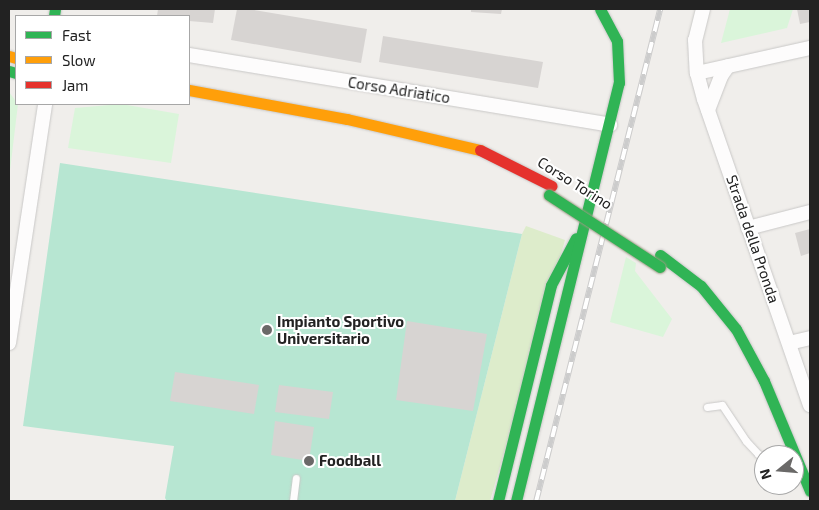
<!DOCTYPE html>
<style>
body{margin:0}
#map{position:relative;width:819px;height:510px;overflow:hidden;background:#f0eeeb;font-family:"Exo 2",sans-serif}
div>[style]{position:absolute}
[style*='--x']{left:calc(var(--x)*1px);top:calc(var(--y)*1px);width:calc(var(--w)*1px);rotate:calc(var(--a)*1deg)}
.grass>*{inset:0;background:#ddeccb}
.park>*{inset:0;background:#daf5da}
.pitch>*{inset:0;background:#b7e6d2}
.building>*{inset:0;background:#d7d4d2}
.roads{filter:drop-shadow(0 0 1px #c9c8c7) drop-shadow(0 0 1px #c9c8c7)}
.lane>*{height:7px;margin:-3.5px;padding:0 3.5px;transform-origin:3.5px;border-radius:3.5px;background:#fdfcfc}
.street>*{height:14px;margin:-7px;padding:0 7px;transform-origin:7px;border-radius:7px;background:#fdfcfc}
.fast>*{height:11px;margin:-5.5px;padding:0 5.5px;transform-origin:5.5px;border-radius:5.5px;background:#30b455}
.slow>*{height:11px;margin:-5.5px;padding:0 5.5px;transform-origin:5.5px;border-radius:5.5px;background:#ff9f0a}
.jam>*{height:11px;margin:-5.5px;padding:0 5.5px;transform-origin:5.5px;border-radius:5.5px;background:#e5322d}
.rail>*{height:5.5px;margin-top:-2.75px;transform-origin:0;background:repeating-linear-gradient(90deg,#fff 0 11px,#ccc 0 22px);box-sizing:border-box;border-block:1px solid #ccc}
.bridges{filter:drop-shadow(0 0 1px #999a82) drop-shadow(0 0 1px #999a82)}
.fast-bridge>*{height:11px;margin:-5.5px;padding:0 5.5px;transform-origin:5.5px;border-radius:5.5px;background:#30b455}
.dots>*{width:14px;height:14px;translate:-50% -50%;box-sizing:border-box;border:2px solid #fff;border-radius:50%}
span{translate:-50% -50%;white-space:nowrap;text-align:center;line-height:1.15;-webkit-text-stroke:4px #fff;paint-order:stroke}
.street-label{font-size:15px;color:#222}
.poi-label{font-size:15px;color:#222;font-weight:700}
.left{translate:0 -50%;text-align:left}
.frame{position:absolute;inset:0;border:10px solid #222;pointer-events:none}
.legend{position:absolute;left:15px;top:15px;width:175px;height:90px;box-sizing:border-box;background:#fff;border:1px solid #a7a7a7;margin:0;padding:6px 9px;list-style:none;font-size:15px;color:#222}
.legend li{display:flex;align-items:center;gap:10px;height:25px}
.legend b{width:25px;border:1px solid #a7a7a7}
.north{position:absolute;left:754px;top:445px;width:50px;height:50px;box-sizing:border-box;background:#fff;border:1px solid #a7a7a7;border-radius:50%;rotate:253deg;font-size:14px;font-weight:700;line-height:20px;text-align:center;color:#222}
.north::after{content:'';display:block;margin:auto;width:18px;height:22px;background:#6a6968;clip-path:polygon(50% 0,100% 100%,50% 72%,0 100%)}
</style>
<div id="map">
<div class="grass">
<div style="clip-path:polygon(526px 226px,565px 240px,490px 501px,455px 501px,522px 234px)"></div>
</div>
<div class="park">
<div style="clip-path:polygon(730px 9px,793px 9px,787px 28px,721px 43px)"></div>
<div style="clip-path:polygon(9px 92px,18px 104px,9px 179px)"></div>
<div style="clip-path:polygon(121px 104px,179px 114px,171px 163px,68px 148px,75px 108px)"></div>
<div style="clip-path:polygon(626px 257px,636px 263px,635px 271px,672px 319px,663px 337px,610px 322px)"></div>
</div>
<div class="pitch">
<div style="clip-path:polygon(60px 163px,522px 234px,455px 501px,167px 501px,165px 498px,174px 446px,23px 426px)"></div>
</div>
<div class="building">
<div style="clip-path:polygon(158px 9px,215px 9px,213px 23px,189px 21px,189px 16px,157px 16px)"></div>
<div style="clip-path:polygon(237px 9px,248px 9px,367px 29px,361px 63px,231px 40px)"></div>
<div style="clip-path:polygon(471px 9px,502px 9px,501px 14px,471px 12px)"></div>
<div style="clip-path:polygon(797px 9px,810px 9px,810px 22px,800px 24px)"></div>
<div style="clip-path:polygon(383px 36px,543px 62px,538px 88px,379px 62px)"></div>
<div style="clip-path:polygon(810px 229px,810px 253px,801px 256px,795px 233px)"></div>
<div style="clip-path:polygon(407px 321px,487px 334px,473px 411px,396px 400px)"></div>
<div style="clip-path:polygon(175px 372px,259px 385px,254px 414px,170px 401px)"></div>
<div style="clip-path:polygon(279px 385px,333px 392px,329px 419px,275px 412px)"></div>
<div style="clip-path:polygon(275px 421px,314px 427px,309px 461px,271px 455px)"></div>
</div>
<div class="roads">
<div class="lane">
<div style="--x:707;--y:407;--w:15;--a:-8"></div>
<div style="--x:722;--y:405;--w:43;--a:56.3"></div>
<div style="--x:746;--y:441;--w:18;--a:47"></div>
<div style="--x:758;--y:454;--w:6;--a:18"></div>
<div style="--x:778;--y:455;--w:15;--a:-20"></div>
<div style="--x:293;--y:501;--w:23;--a:-83"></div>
</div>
<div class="street">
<div style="--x:703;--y:9;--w:32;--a:104"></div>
<div style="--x:695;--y:40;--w:33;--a:87"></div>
<div style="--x:697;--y:73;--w:27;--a:75"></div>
<div style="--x:704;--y:99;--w:324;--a:70.9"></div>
<div style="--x:189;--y:55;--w:427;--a:9.4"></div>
<div style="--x:697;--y:73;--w:116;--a:-12.5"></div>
<div style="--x:708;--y:110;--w:36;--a:-69"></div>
<div style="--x:721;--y:76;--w:12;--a:-55"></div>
<div style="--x:748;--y:228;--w:64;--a:-14.5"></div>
<div style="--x:9;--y:343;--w:242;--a:-81.4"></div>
<div style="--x:789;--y:343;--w:22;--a:-13"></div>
</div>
<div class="fast">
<div style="--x:54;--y:16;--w:7;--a:-82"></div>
<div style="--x:9;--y:71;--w:7;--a:16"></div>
<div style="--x:660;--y:255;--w:51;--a:37.1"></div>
<div style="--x:701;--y:286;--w:55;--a:50.9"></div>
<div style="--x:736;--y:329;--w:59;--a:61.7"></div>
<div style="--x:764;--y:381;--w:119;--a:67.3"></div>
<div style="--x:498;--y:501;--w:222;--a:-76.2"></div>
<div style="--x:551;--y:285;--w:53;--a:-62"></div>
<div style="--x:516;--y:501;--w:431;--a:-76.2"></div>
<div style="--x:619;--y:83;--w:42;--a:-92.7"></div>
<div style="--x:617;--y:41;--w:36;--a:-118"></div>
</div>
<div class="slow">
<div style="--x:9;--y:56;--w:7;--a:16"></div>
<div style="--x:189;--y:90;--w:161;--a:10.4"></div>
<div style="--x:347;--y:119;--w:137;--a:13.1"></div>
</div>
<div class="jam">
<div style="--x:480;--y:150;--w:80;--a:26.6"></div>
</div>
</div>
<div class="rail">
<div style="--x:536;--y:501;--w:507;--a:-75.85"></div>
</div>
<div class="bridges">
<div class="fast-bridge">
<div style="--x:549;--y:195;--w:132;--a:33"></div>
</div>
</div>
<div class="dots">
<div style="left:267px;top:330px;background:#6a6968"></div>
<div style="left:309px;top:461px;background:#6a6968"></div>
</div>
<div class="street-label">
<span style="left:399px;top:90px;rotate:9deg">Corso Adriatico</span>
<span style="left:575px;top:183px;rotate:32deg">Corso Torino</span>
<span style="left:753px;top:239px;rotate:71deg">Strada della Pronda</span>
</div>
<div class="poi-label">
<span class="left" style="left:277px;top:330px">Impianto Sportivo<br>Universitario</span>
<span class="left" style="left:319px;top:461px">Foodball</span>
</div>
<div class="frame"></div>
<ul class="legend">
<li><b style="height:6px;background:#30b455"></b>Fast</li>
<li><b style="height:6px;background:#ff9f0a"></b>Slow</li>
<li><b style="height:6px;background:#e5322d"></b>Jam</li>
</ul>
<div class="north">N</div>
</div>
